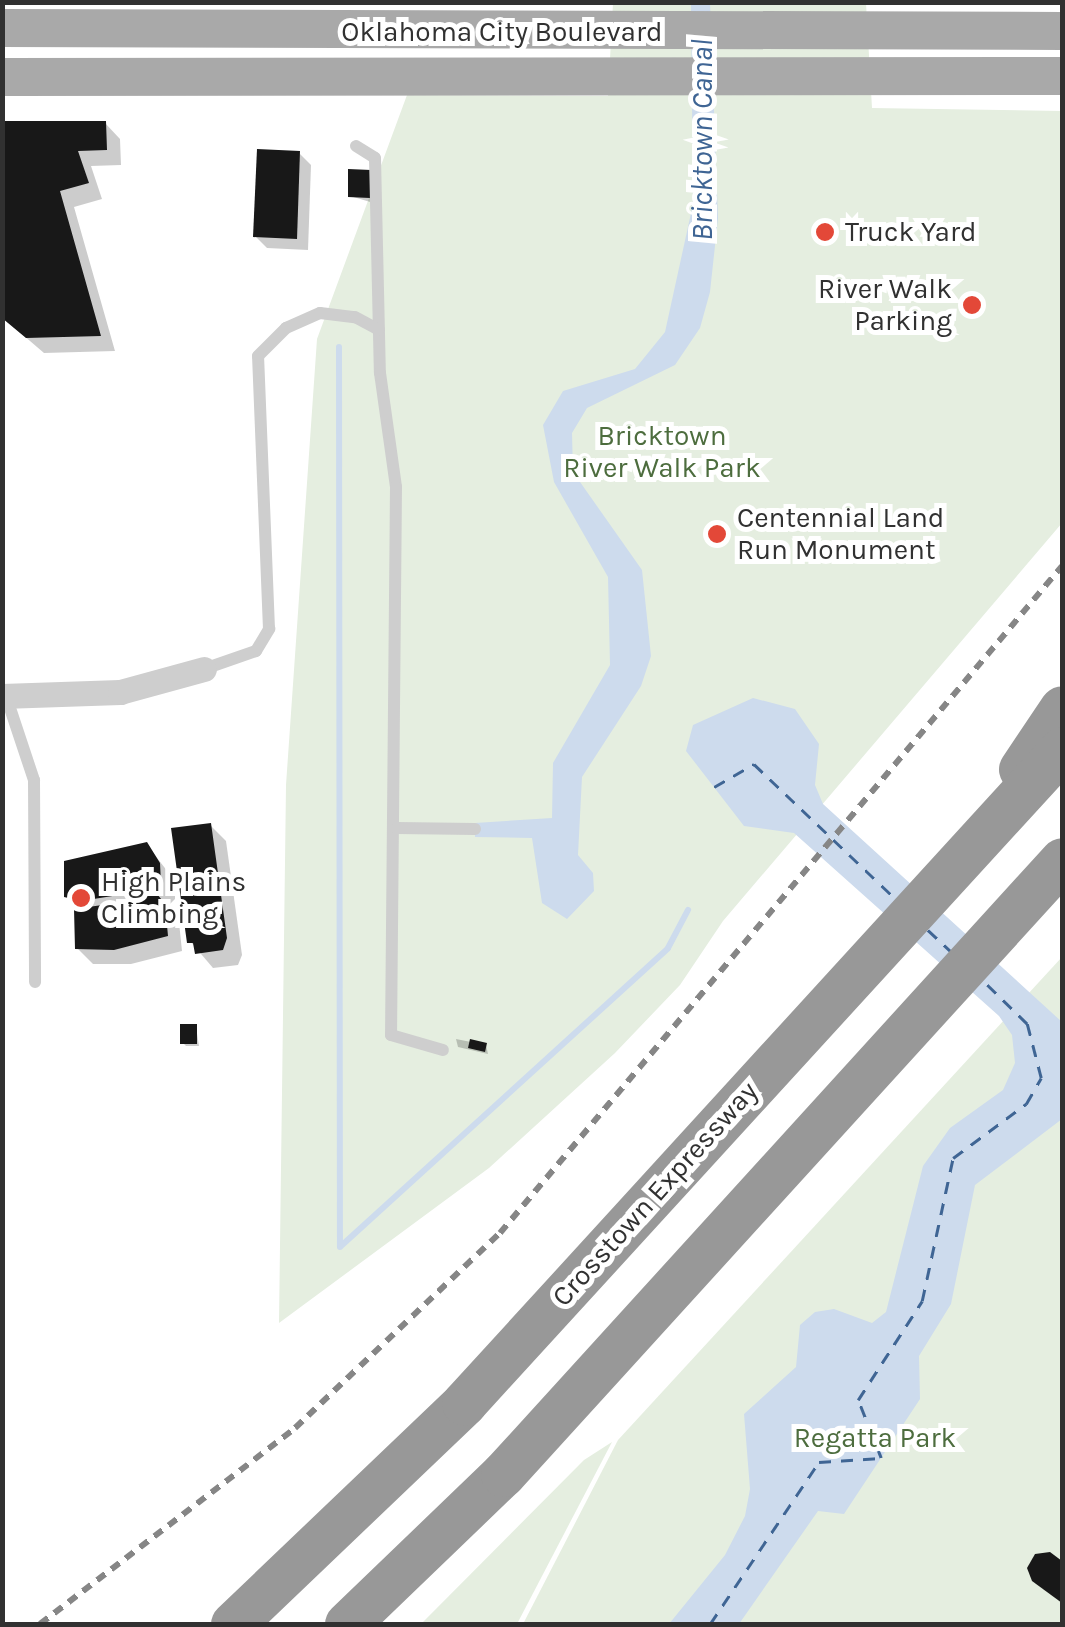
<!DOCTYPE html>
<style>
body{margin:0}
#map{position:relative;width:1065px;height:1627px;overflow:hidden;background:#fff;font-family:Karla,sans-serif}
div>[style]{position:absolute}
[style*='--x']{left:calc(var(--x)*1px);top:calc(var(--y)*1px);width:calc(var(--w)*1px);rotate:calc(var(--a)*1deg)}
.green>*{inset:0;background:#e5eee0}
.water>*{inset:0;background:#cddbed}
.shadow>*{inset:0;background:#0003}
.stream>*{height:6px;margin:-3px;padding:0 3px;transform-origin:3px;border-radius:3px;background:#cddbed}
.ferry>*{height:2.5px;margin-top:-1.25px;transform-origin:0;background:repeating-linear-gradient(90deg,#3f6594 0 12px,transparent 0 22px)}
.building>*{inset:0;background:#181818}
.lane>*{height:12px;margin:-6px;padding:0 6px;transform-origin:6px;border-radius:6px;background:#cecece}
.street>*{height:25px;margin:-12.5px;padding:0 12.5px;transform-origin:12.5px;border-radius:12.5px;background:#cecece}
.primary>*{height:38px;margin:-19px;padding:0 19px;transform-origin:19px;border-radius:19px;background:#a9a9a9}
.highway>*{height:45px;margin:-22.5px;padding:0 22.5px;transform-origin:22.5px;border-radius:22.5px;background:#989898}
.rail>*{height:6px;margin-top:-3px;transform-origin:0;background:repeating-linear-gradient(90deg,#868686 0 10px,transparent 0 18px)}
.dots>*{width:28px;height:28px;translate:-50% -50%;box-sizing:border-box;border:5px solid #fff;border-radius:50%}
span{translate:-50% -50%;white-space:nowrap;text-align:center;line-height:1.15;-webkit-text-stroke:10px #fff;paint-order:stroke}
.street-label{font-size:28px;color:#313131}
.poi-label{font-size:28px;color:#313131}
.left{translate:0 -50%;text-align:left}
.right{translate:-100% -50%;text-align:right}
.park-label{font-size:28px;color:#4d6d3e}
.water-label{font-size:30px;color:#3f6594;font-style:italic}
.frame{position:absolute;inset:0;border:5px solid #313131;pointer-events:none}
</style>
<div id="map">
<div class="green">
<div style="clip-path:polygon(613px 3px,866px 3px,872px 108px,1062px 111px,1062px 523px,723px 921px,680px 985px,615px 1053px,489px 1168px,279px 1323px,286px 785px,317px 339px,407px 95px,608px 96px)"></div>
<div style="clip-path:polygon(1062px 957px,1062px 1624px,523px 1624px,618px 1440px)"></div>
<div style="clip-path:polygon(612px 1442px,517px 1624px,421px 1624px,584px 1460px)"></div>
</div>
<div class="water">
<div style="clip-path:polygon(691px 3px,710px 3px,718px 218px,710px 292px,700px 328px,675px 365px,587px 408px,572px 433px,573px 472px,642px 570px,651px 656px,641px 686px,582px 777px,578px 855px,593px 873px,594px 891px,567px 919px,542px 903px,532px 838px,475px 837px,475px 823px,552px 818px,553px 763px,610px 665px,608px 577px,554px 482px,543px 425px,563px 391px,635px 369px,665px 332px,693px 204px)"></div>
<div style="clip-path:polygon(753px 698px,795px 709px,819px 744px,815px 785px,823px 804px,1062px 1022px,1062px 1119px,975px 1185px,951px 1304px,919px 1356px,920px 1399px,844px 1514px,818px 1511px,739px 1624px,669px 1624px,725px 1555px,745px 1516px,750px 1489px,744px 1414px,796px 1367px,800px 1325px,815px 1312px,834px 1309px,872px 1323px,886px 1312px,923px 1166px,950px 1128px,1003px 1090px,1015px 1063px,1012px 1035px,999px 1016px,794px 833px,744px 826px,686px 751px,693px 725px)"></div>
</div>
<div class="shadow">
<div style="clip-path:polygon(105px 123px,120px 139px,121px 165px,91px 166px,102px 199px,74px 207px,115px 351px,44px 353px,2px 317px,2px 124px)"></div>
<div style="clip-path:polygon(299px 153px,311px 165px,308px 250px,267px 248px,255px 236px)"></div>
<div style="clip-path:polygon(351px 172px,377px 204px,350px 196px)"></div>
<div style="clip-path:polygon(210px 825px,226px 841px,242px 955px,238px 965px,213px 968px,190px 941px)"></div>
<div style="clip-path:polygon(147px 845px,175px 881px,175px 899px,167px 907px,179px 922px,182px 951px,131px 964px,93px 964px,77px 948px,80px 910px,66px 896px)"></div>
<div style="clip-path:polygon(196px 1027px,199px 1046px,186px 1046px,183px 1043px)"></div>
<div style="clip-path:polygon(456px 1039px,486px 1045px,488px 1054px,458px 1047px)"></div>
</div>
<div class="stream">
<div style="--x:339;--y:347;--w:900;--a:89.94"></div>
<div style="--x:341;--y:1246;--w:442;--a:-42.3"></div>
<div style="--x:668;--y:948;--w:43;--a:-62.2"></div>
</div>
<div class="ferry">
<div style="--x:714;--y:787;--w:46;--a:-29.9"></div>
<div style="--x:754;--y:764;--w:197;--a:43.6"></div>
<div style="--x:928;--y:930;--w:33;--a:43"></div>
<div style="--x:710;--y:1624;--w:195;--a:-56.1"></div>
<div style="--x:819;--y:1462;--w:62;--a:-3.7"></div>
<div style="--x:881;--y:1458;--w:62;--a:-111.6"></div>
<div style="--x:858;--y:1400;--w:118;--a:-57.1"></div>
<div style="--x:922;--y:1301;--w:146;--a:-77.8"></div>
<div style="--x:953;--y:1158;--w:91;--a:-36.5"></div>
<div style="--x:1026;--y:1104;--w:30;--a:-60"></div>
<div style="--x:1041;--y:1078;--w:56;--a:-104.5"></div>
<div style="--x:1027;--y:1024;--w:62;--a:-135.7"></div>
</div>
<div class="building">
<div style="clip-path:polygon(2px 121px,106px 121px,107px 150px,78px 151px,89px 183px,60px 191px,101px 336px,26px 338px,2px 318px)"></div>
<div style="clip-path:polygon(257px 149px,300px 151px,297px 239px,253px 237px)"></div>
<div style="clip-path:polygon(348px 169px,371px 170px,370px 198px,348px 197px)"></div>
<div style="clip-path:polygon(211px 823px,227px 938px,223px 950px,195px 954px,193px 943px,187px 943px,171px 828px)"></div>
<div style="clip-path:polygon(147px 842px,160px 863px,161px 883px,154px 890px,165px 904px,168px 936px,114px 950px,75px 949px,74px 909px,145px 899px,144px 891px,81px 901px,64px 897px,64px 861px)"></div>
<div style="clip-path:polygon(180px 1024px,197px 1024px,197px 1044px,180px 1044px)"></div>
<div style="clip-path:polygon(470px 1039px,487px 1043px,485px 1052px,468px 1048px)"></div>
<div style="clip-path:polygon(1050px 1552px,1062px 1561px,1062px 1603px,1032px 1581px,1027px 1568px,1035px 1554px)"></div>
</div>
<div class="lane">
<div style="--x:356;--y:146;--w:22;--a:32"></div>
<div style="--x:375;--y:158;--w:215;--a:88.7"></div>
<div style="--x:380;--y:373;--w:115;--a:82"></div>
<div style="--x:396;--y:487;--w:548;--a:90.52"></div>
<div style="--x:391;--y:1035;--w:54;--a:16.1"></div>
<div style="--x:204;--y:669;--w:55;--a:-19.1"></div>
<div style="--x:256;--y:651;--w:26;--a:-59"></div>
<div style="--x:269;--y:629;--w:273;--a:-92.3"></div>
<div style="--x:258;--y:356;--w:40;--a:-45"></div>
<div style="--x:286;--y:328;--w:37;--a:-24"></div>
<div style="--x:320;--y:313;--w:35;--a:7"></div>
<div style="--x:355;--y:317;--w:27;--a:28"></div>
<div style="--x:6;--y:696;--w:89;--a:71.6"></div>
<div style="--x:34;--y:780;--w:202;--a:89.7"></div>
<div style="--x:397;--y:828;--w:78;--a:0.7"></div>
</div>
<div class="street">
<div style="--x:2;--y:696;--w:118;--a:-1.9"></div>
<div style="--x:120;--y:692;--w:87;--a:-15.3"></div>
</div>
<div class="primary">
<div style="--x:2;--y:28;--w:1060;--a:0.16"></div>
<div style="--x:2;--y:77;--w:1060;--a:-0.05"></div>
</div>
<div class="highway">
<div style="--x:1021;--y:769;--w:73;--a:-56.1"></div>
<div style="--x:233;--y:1624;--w:320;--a:-43.7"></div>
<div style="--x:464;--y:1403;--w:886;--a:-47.56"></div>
<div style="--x:347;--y:1624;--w:216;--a:-43.9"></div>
<div style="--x:503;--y:1474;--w:830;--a:-47.68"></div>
</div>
<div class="rail">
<div style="--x:40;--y:1624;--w:322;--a:-37.5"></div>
<div style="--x:295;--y:1428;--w:283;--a:-43.6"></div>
<div style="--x:500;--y:1233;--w:872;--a:-49.88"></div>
</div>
<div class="dots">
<div style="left:825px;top:232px;background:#e34838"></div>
<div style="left:972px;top:305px;background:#e34838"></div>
<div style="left:717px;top:534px;background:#e34838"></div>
<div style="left:81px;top:898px;background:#e34838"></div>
</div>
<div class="street-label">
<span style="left:502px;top:32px">Oklahoma City Boulevard</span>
<span style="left:655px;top:1194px;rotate:-48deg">Crosstown Expressway</span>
</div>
<div class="poi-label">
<span class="left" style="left:845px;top:232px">Truck Yard</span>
<span class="right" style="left:952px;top:305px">River Walk<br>Parking</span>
<span class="left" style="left:737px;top:534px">Centennial Land<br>Run Monument</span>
<span class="left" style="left:101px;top:898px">High Plains<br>Climbing</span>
</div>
<div class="park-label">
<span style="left:662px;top:452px">Bricktown<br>River Walk Park</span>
<span style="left:875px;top:1438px">Regatta Park</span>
</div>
<div class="water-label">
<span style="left:702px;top:140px;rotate:-90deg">Bricktown Canal</span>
</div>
<div class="frame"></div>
</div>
